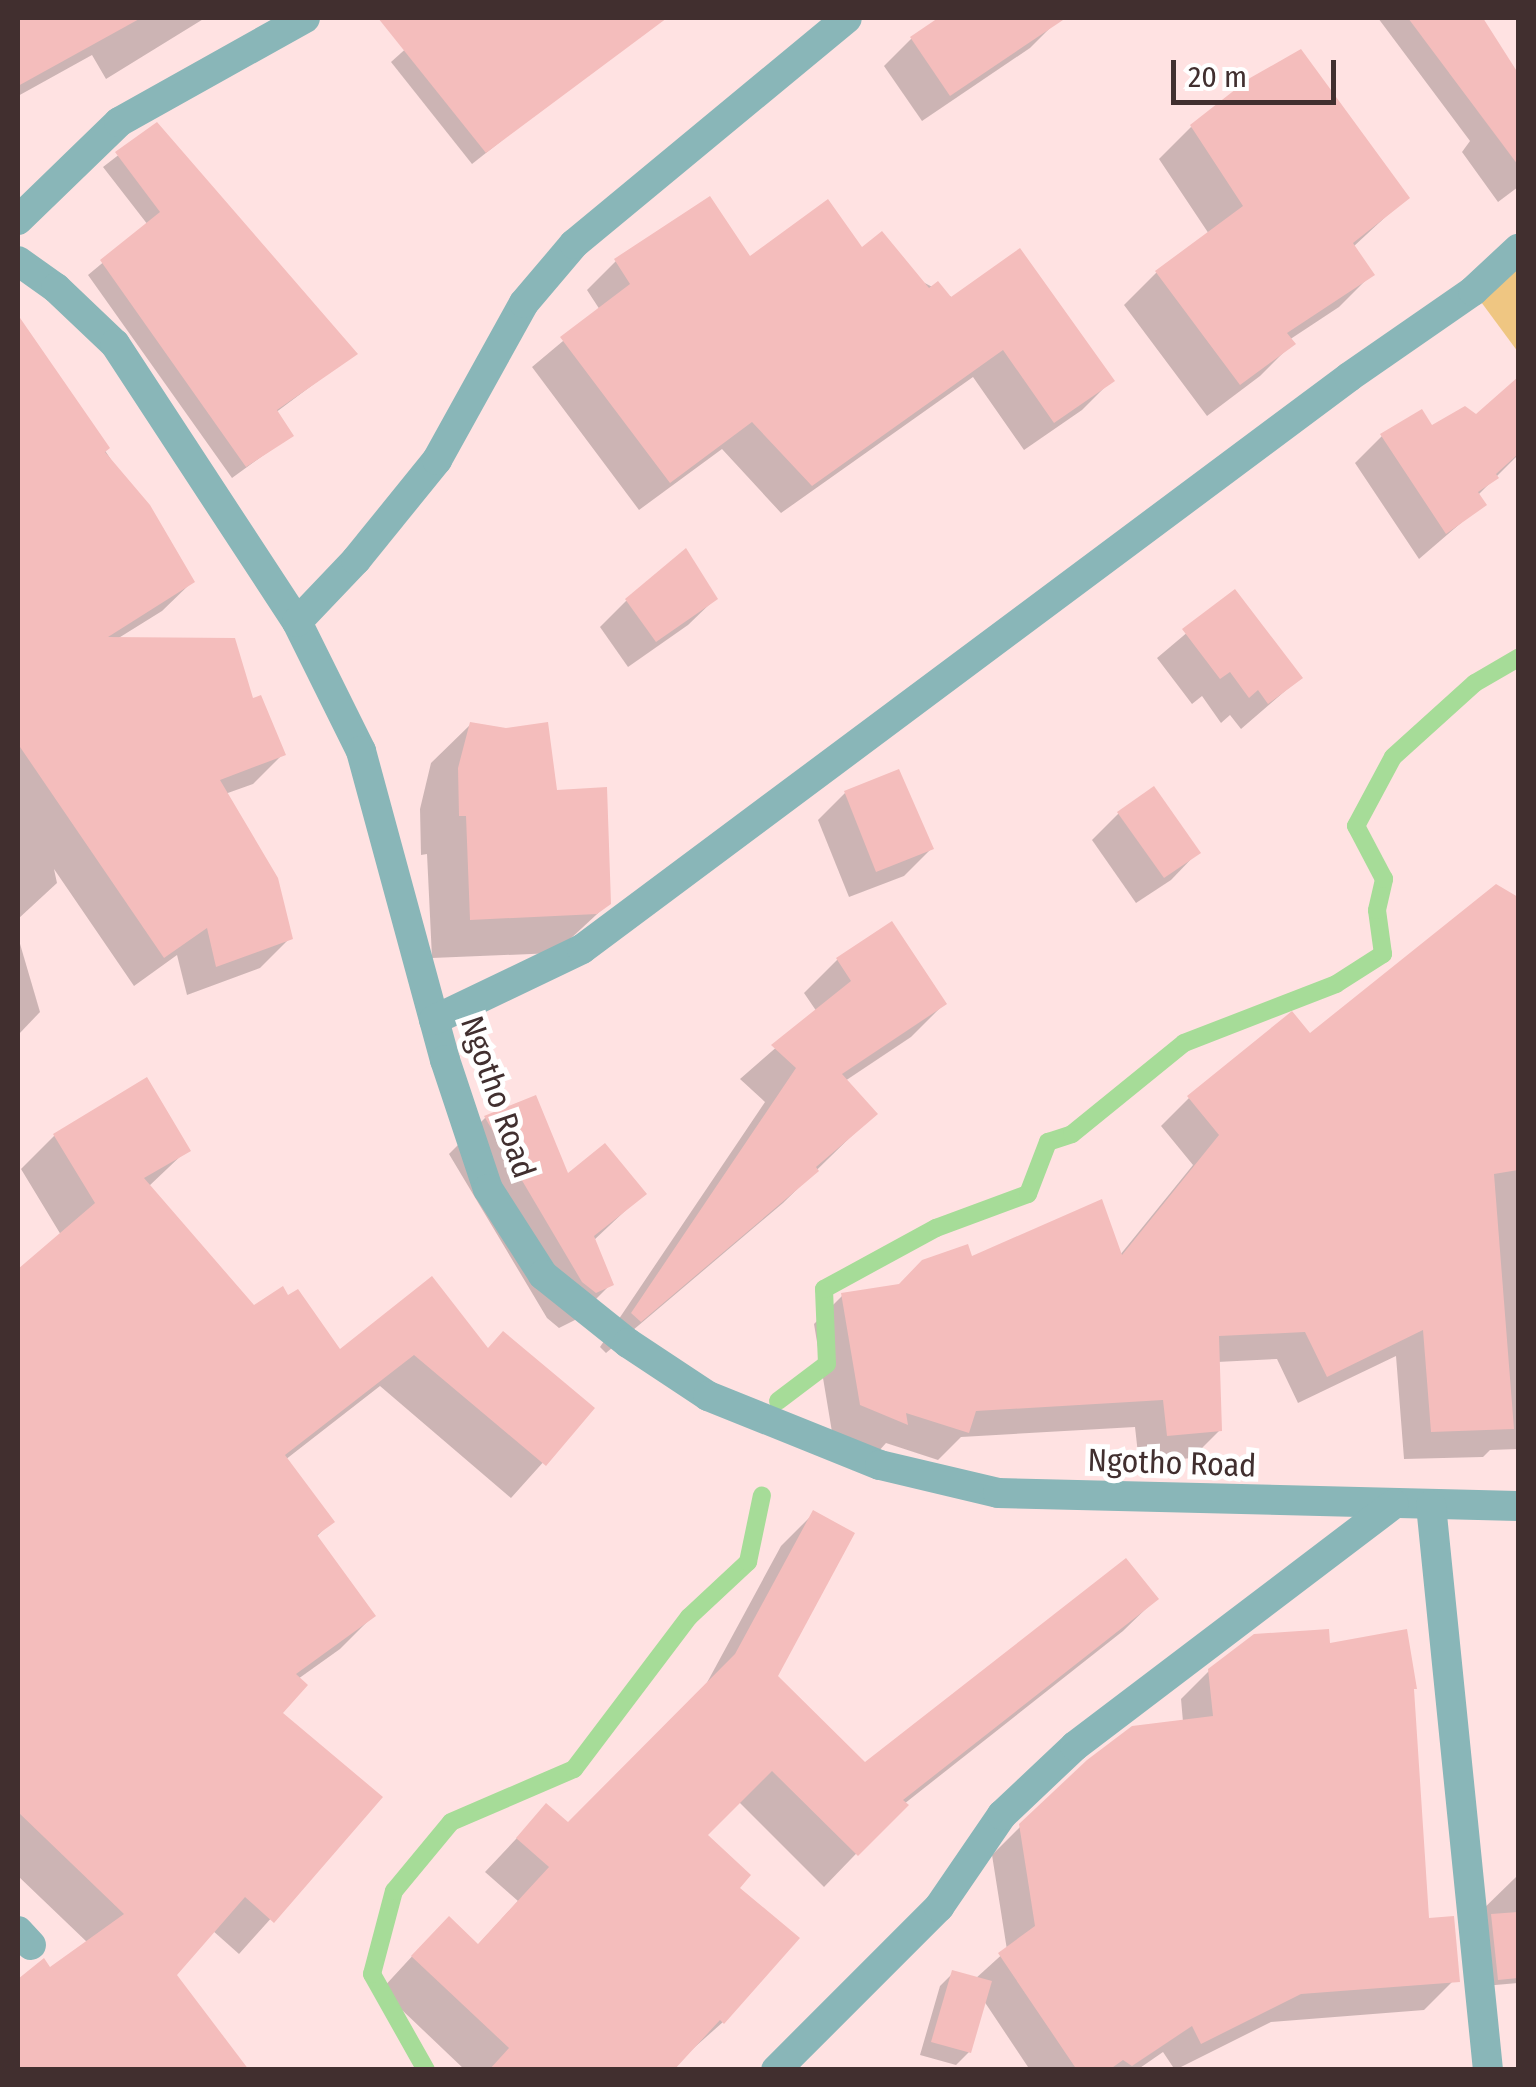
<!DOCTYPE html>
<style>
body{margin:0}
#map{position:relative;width:1536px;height:2087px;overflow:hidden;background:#ffe2e2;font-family:"Fira Sans Condensed",sans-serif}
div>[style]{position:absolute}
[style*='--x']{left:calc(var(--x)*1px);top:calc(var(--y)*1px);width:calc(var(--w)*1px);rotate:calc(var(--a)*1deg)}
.green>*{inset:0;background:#efc682}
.shadow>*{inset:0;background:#0003}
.stream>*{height:18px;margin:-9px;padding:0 9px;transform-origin:9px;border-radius:9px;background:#a6dc98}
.building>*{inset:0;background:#f4bdbc}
.street>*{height:30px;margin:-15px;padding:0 15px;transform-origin:15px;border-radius:15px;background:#89b6b8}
span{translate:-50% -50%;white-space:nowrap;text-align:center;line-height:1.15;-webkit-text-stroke:10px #fff;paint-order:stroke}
.street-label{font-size:32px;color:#412f2f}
.frame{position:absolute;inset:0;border:20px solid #412f2f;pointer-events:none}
.scale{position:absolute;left:1171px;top:60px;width:165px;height:45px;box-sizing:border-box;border:5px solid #412f2f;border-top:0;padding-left:12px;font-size:30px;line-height:35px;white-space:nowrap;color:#412f2f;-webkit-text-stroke:8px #fff;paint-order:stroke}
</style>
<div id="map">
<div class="green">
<div style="clip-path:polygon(1518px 266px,1518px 352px,1473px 291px)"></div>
</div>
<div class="shadow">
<div style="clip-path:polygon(18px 18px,205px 18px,106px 79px,92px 55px,18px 96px)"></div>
<div style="clip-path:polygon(440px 18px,491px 18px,557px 97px,472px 164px,391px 62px)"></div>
<div style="clip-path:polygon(942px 18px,1054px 18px,1057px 21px,1030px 48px,922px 121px,884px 66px,911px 39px)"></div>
<div style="clip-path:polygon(1378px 18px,1480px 18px,1518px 78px,1518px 187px,1498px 202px,1462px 152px,1470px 141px)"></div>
<div style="clip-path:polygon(156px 126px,354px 354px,275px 413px,290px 436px,232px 478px,88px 275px,148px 225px,103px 167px)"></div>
<div style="clip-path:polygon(1191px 127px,1407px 197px,1353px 247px,1371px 275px,1339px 307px,1289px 340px,1292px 344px,1260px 376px,1207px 416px,1124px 305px,1156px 273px,1209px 234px,1159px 159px)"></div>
<div style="clip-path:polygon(862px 250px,1111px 381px,1082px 410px,1024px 450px,973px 377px,781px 513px,722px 449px,639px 510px,532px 367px,600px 310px,587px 290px,616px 261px,749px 259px)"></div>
<div style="clip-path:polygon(18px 319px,192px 582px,162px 611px,117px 639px,251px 701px,283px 754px,253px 784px,225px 794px,290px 938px,260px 968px,187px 995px,177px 955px,134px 986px,54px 869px,57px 883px,18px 919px)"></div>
<div style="clip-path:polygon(1518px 380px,1518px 455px,1477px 496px,1483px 504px,1419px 559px,1355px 463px,1382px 436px,1476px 418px)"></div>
<div style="clip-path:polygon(1234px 593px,1300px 678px,1241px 729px,1230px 715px,1221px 723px,1202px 696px,1192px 704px,1157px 658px)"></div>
<div style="clip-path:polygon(715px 599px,688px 625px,628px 667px,600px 627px,626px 601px)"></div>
<div style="clip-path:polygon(471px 724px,506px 730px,555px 792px,609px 903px,555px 953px,432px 958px,427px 854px,421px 855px,420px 809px,431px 763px)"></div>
<div style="clip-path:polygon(845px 793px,931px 849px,904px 876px,849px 897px,818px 820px)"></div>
<div style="clip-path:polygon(1119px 813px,1197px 853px,1171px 880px,1136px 903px,1092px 840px)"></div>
<div style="clip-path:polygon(1496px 887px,1518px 900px,1518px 1449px,1490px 1450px,1483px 1457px,1404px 1459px,1396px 1356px,1298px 1403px,1277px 1359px,1217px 1362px,1220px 1430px,1192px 1458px,1139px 1463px,1135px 1427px,961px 1437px,938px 1460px,886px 1443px,878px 1452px,832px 1432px,814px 1324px,842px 1296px,899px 1287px,971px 1260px,1120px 1255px,1193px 1165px,1161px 1126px,1189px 1098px,1309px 1037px)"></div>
<div style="clip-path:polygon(891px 925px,944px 1004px,911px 1037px,845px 1081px,874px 1114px,783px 1203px,606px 1353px,600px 1347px,765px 1102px,740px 1079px,817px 1012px,804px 993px,837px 960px)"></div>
<div style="clip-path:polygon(18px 937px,40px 1012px,18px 1035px)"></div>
<div style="clip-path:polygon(146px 1081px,187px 1150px,148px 1187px,254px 1309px,339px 1352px,486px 1350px,591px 1409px,511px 1498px,380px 1386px,285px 1460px,332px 1521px,316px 1537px,373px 1616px,340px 1649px,298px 1679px,280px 1713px,379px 1798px,239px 1954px,212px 1930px,174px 1975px,246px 2070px,18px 2070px,18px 1995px,88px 1943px,18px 1876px,18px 1273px,61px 1235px,21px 1169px,54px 1136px)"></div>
<div style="clip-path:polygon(535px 1098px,567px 1177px,643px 1194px,593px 1241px,611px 1284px,575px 1320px,559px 1328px,547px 1318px,449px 1154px,485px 1118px)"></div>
<div style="clip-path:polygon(814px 1513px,774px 1676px,865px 1765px,1156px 1599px,1123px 1631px,904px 1804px,824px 1887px,738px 1801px,704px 1835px,736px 1888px,723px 2022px,669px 2070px,465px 2070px,381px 1990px,416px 1952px,477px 1946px,518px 1901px,485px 1872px,547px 1806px,568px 1825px,703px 1690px,781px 1546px)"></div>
<div style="clip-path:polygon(1328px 1646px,1411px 1691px,1427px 1921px,1452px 1982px,1424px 2010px,1271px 2022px,1175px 2070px,1163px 2052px,1137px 2070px,1030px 2070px,984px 2001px,969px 2052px,956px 2065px,920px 2055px,940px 1986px,953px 1973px,975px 1979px,1007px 1950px,992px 1855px,1021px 1826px,1183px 1722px,1181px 1699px,1210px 1670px)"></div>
<div style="clip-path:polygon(1516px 1877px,1518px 1983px,1484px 1986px,1476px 1916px)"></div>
</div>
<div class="stream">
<div style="--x:778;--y:1401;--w:61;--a:-37.1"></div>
<div style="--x:827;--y:1364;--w:75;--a:-92.3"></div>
<div style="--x:824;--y:1289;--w:128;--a:-28.6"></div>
<div style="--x:936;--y:1228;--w:98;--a:-20.3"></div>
<div style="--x:1028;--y:1194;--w:56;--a:-69"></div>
<div style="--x:1048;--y:1142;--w:25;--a:-18"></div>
<div style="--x:1072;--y:1134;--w:144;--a:-39.1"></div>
<div style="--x:1184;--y:1043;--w:163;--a:-21.2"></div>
<div style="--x:1336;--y:984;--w:56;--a:-32.6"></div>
<div style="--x:1383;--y:954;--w:44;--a:-97.8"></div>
<div style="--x:1377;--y:910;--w:32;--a:-77"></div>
<div style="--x:1384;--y:879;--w:60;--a:-117.8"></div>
<div style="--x:1356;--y:826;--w:78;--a:-61.8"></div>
<div style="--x:1393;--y:757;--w:110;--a:-42.1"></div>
<div style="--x:1475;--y:683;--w:50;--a:-30.2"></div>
<div style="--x:426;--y:2070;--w:110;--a:-119.4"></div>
<div style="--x:372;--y:1974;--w:86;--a:-75.2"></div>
<div style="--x:394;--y:1891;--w:89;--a:-50.4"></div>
<div style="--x:451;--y:1822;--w:134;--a:-23.3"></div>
<div style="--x:574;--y:1769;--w:191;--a:-52.9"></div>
<div style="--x:689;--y:1617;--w:81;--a:-43"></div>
<div style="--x:748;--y:1562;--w:68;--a:-78.2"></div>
</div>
<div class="building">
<div style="clip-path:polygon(18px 18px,141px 18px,18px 86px)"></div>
<div style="clip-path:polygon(378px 18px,667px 18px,486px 153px)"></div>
<div style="clip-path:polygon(938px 18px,1066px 18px,950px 96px,910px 37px)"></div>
<div style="clip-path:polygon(1408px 18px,1483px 18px,1518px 73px,1518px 165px)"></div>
<div style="clip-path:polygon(1301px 49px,1410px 198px,1353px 243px,1375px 275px,1287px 333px,1296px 344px,1240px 385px,1155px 271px,1243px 206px,1190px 125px,1250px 78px)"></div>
<div style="clip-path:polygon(157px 122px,358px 354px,277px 410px,294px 436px,246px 467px,100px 260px,160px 212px,115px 152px)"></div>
<div style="clip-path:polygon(710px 196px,750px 256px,828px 199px,862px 247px,882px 231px,929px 288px,938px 281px,951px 297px,1020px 248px,1115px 381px,1054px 423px,1003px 350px,812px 486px,752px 422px,670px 483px,560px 337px,630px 284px,614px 259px)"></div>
<div style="clip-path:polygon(18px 315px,110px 448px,105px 452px,150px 505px,195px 582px,108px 637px,235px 638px,253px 698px,261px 695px,286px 755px,220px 780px,278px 878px,293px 939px,216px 967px,207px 928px,164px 958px,18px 744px)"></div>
<div style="clip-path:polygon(1518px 377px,1518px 454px,1496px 474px,1499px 478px,1478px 492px,1487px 505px,1446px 534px,1380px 434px,1422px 409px,1432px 425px,1465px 406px,1476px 414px)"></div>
<div style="clip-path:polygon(686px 548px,718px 599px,656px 642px,625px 599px)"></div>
<div style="clip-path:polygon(1235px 589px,1303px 678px,1268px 704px,1258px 690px,1249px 698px,1230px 672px,1220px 679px,1182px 629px)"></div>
<div style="clip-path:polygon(470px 722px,506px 728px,548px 722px,557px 790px,607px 787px,611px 904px,597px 914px,470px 920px,466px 816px,459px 816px,458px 768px)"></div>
<div style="clip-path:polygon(899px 769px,934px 849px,876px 872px,844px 791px)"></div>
<div style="clip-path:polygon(1154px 786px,1201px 853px,1164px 878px,1117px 812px)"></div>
<div style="clip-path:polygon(1496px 884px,1518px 897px,1518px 1170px,1494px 1174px,1514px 1429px,1431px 1432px,1423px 1330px,1327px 1377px,1305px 1332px,1219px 1336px,1222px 1431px,1167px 1436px,1163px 1400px,976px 1411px,969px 1433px,906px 1413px,908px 1425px,860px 1405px,841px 1293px,899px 1284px,922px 1260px,968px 1244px,972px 1256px,1102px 1199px,1122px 1255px,1219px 1135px,1187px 1096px,1292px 1011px,1310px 1033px)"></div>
<div style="clip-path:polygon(892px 921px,947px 1004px,842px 1074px,878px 1114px,816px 1167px,819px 1171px,641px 1322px,631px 1313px,796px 1068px,771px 1045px,851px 981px,836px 958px)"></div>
<div style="clip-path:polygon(147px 1077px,191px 1151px,144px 1178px,254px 1305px,283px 1286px,288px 1295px,298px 1289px,340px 1349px,432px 1276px,488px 1348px,503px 1331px,595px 1408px,546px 1466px,414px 1355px,285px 1455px,335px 1522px,317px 1535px,376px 1616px,296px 1674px,308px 1685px,283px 1713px,383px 1797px,274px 1923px,245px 1897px,177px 1975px,249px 2070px,18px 2070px,18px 1979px,44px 1958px,50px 1967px,124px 1914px,18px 1812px,18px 1269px,95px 1203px,53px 1134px)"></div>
<div style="clip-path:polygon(536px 1095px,568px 1173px,605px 1143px,647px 1194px,594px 1236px,614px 1285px,596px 1293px,582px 1282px,484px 1116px)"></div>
<div style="clip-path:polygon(813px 1510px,855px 1533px,778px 1676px,865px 1762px,1126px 1558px,1159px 1599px,903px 1800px,909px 1805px,858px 1856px,772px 1771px,708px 1835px,751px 1875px,740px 1888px,800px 1938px,724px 2024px,720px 2020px,674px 2070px,489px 2070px,509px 2048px,411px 1956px,449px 1916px,478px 1944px,549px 1867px,516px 1838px,546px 1803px,568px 1822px,735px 1654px)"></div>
<div style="clip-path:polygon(1329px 1629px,1330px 1643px,1407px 1629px,1417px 1689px,1414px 1689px,1429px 1918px,1454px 1916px,1460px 1982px,1301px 1994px,1201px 2044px,1192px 2026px,1132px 2066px,1123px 2060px,1109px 2070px,1077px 2070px,998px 1953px,1035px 1926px,1019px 1824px,1087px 1760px,1132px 1726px,1213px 1716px,1208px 1669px,1254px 1634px)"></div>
<div style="clip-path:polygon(1518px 1912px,1518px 1978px,1498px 1980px,1491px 1914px)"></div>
<div style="clip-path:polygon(952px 1970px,992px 1981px,971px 2053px,931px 2042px)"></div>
</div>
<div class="street">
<div style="--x:18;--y:220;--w:141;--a:-44.1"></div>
<div style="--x:119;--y:122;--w:213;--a:-29.2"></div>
<div style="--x:18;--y:261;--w:47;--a:35.4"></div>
<div style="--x:56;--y:288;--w:81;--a:43.5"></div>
<div style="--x:115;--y:344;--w:332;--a:56.8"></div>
<div style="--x:297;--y:622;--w:144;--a:63.6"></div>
<div style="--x:361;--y:751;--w:320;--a:74.8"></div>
<div style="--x:445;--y:1060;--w:136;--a:71.6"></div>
<div style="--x:488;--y:1189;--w:102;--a:57.4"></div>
<div style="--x:543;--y:1275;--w:109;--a:38.7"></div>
<div style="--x:628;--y:1343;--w:96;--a:33.5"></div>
<div style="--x:708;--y:1396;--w:185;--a:21.9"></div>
<div style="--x:880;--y:1465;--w:121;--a:13.3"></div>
<div style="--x:998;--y:1493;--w:520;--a:1.43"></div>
<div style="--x:297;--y:622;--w:86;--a:-46.4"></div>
<div style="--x:356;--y:560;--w:129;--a:-51"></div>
<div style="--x:437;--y:460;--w:179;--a:-61"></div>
<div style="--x:524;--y:303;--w:77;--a:-49.7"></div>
<div style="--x:574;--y:244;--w:354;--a:-39.6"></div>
<div style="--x:434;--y:1020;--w:164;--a:-25.6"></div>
<div style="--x:582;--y:949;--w:957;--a:-36.71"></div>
<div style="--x:1349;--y:377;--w:151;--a:-34.7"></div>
<div style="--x:1473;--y:291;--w:62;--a:-43"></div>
<div style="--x:1431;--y:1505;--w:568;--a:84.24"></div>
<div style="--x:18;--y:1931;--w:19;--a:47"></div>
<div style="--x:776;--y:2070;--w:231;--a:-45"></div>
<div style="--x:939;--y:1907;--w:112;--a:-55.6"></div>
<div style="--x:1002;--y:1815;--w:100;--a:-43.4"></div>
<div style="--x:1075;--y:1746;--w:400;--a:-37.2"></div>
</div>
<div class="street-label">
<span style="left:498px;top:1097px;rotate:71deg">Ngotho Road</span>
<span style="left:1172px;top:1463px;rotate:2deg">Ngotho Road</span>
</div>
<div class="frame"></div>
<div class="scale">20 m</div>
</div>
